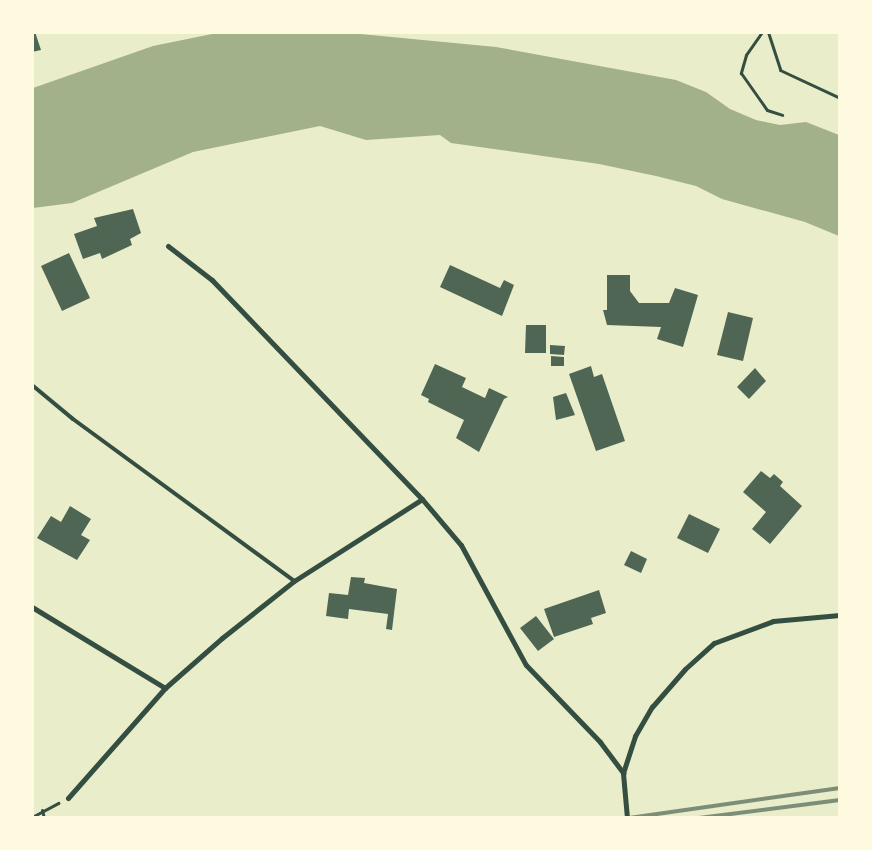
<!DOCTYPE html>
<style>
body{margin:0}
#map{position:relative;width:872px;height:850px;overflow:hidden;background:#e9edc9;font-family:Overpass,sans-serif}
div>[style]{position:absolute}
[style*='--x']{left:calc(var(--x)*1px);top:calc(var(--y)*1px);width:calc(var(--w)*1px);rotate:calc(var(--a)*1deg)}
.water>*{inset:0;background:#a3b18a}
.building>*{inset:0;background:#4f6655}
.path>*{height:3px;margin:-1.5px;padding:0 1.5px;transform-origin:1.5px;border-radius:1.5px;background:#344e41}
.service>*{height:4px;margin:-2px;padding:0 2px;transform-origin:2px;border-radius:2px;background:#344e41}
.minor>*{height:5px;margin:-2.5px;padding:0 2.5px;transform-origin:2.5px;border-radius:2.5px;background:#344e41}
.rail>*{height:4px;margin:-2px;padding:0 2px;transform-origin:2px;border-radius:2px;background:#7c8e77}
span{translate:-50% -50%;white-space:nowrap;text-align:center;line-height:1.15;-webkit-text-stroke:4.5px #fefae0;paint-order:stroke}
.frame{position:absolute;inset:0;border:34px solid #fefae0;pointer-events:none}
</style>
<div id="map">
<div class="water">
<div style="clip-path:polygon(217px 33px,350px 33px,496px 47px,676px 80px,706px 92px,730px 109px,756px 120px,780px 125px,806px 122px,839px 135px,839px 236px,805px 222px,722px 199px,696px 186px,656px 176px,599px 164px,451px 143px,440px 135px,366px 140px,320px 126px,193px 152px,72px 203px,33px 208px,33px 88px,153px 46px)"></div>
</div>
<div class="building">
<div style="clip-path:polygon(32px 32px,35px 32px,41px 50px,32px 52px)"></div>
<div style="clip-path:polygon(133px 209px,141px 233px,130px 239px,132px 245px,102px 259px,100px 253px,83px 259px,74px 234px,97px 226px,94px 218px)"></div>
<div style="clip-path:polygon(69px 253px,90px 298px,62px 311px,41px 266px)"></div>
<div style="clip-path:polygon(450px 265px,500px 288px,504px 280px,514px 285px,502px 316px,440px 287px)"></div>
<div style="clip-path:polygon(607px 275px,630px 275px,630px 291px,639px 303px,669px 303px,675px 288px,698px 295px,683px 347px,657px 339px,661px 327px,607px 325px,603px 310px,607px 310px)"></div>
<div style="clip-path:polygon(728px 312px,753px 318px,743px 361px,717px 355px)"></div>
<div style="clip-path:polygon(526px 325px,546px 325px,546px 353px,525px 353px)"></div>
<div style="clip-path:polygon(550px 345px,565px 346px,564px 355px,550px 354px)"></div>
<div style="clip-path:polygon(551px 356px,564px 357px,564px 366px,551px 366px)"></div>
<div style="clip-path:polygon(435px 364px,466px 378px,462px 387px,485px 398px,489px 388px,508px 397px,504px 399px,479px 452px,456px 438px,464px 420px,428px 402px,429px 399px,421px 395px)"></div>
<div style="clip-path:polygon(591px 366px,594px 377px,602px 374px,625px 441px,596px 451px,569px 374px)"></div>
<div style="clip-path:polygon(755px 368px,766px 381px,749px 399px,737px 387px)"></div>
<div style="clip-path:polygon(566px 393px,575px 415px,556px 420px,553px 397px)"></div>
<div style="clip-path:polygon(761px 471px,770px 478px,774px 474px,783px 482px,780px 486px,802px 506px,770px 544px,752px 529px,766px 512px,743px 492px)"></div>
<div style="clip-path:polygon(70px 506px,91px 519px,81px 535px,90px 540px,77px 560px,37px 538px,51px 516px,61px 522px)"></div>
<div style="clip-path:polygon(689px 514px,720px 529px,708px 553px,677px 538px)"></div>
<div style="clip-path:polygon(631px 551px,647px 559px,641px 573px,624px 565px)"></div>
<div style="clip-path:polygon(351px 577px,365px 578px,364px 583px,397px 589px,392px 630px,386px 629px,388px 614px,349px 609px,348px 619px,326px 616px,329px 593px,348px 595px)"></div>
<div style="clip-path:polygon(599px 590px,606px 613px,591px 618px,593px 624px,554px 637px,544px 609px)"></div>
<div style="clip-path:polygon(536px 616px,554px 639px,538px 651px,520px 628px)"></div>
</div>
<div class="path">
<div style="--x:762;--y:32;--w:28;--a:125"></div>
<div style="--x:746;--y:55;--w:19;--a:106"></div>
<div style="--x:741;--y:73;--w:45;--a:54.9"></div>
<div style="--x:767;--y:110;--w:16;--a:18"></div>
<div style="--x:768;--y:32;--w:40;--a:72"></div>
<div style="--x:780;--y:70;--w:66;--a:25"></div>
<div style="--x:42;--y:810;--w:8;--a:76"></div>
<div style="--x:32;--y:817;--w:30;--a:-28"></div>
</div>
<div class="service">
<div style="--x:32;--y:385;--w:53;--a:39.7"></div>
<div style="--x:73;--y:419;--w:274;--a:36.2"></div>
</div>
<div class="minor">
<div style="--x:168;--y:246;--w:56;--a:37.7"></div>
<div style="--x:212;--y:280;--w:303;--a:46.2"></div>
<div style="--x:422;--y:499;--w:60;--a:49.7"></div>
<div style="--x:461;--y:545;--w:136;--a:61.6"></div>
<div style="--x:526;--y:665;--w:107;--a:46.1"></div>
<div style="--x:600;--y:742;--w:39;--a:53"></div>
<div style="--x:32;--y:607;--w:156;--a:31.3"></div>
<div style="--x:68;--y:798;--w:147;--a:-48.6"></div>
<div style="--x:165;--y:688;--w:76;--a:-41.3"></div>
<div style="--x:222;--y:638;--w:92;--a:-38.4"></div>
<div style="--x:294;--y:581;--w:152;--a:-32.6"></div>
<div style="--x:627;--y:818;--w:45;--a:-95.1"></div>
<div style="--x:623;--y:773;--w:39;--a:-72"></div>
<div style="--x:635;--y:736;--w:34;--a:-60"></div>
<div style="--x:652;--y:707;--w:50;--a:-49"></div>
<div style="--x:685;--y:669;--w:39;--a:-42"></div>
<div style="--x:714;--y:643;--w:63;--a:-20.4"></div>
<div style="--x:773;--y:621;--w:67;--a:-5.1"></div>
</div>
<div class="rail">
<div style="--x:629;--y:818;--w:213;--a:-8.1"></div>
<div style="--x:699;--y:818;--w:142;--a:-7.3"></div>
</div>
<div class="frame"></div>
</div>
